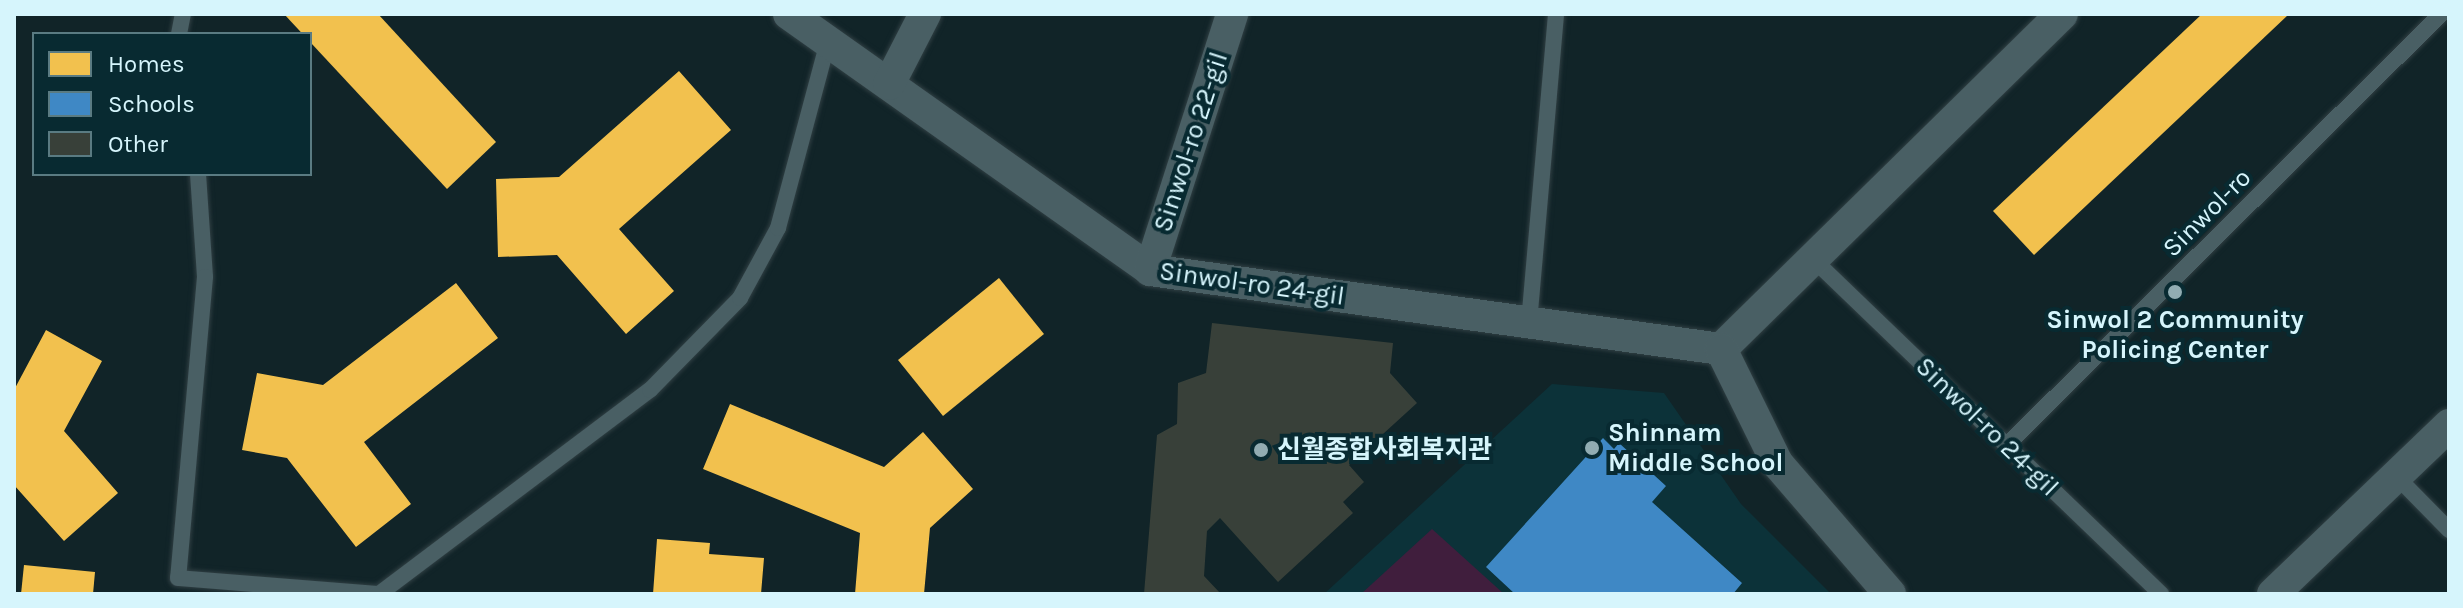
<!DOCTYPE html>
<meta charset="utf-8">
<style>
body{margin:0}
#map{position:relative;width:2463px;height:608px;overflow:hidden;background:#112428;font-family:Karla,"Noto Sans KR",sans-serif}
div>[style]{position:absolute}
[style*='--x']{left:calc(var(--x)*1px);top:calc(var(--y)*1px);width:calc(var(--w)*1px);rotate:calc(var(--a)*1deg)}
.built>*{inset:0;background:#0c3239}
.green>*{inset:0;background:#401e3d}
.homes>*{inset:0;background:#f2c14e}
.schools>*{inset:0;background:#3f88c5}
.building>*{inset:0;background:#384039}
.roads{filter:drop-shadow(0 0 2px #303f43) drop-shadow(0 0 2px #303f43)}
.lane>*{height:16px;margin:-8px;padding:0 8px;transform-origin:8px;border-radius:8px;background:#495f64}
.street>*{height:32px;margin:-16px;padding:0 16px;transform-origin:16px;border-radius:16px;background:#495f64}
.dots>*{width:22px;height:22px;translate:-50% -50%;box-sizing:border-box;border:4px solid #082a31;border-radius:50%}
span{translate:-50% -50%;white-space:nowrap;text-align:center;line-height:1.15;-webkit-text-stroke:8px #082a31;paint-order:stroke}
.street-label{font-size:26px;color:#d6f5fc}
.poi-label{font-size:26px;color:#d6f5fc;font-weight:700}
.left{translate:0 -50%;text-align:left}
.frame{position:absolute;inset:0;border:16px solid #d6f5fc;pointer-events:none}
.legend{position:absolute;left:32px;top:32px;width:280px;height:144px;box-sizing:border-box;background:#082a31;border:2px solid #5a7b82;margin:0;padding:10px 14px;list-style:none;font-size:24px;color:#d6f5fc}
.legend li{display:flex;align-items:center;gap:16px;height:40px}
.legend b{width:40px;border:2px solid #5a7b82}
</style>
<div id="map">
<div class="built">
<div style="clip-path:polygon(1552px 384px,1664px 393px,1741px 504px,1831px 594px,1324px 594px)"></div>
</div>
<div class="green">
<div style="clip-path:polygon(1432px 529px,1504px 594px,1361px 594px)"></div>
</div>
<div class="homes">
<div style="clip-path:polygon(284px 14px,378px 14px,496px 142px,447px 189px)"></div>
<div style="clip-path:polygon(2202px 14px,2289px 14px,2034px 255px,1993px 211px)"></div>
<div style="clip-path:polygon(679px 71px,731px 130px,619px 229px,674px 291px,626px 334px,557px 255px,498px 257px,496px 179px,559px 177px)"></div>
<div style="clip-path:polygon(999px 278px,1044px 334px,943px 416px,898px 360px)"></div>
<div style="clip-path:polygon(456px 283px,498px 338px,364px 442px,411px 504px,356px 547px,287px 458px,242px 450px,257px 373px,323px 385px)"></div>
<div style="clip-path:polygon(46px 330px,102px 361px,64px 431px,118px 493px,64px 541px,14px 485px,14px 390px)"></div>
<div style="clip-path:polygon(730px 404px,884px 467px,923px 432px,973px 489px,930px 528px,924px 594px,855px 594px,860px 533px,703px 469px)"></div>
<div style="clip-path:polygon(657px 539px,710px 543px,709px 554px,764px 558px,761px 594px,653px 594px)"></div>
<div style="clip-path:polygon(24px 565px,95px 572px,93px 594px,21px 594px)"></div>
</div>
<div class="schools">
<div style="clip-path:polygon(1603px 438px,1614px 449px,1619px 443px,1666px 486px,1652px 502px,1742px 583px,1733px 594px,1515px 594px,1486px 567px)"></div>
</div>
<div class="building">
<div style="clip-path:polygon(1212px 323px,1393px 343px,1390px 373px,1417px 403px,1349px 465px,1364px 482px,1343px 502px,1353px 513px,1278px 582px,1220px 518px,1207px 531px,1204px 576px,1221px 594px,1144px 594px,1157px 435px,1177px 424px,1178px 383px,1206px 373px)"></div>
</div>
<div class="roads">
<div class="lane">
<div style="--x:179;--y:34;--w:20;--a:-79"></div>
<div style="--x:198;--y:174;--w:103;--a:86.1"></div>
<div style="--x:205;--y:277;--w:302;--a:95.1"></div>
<div style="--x:178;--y:578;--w:198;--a:4.6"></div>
<div style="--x:1813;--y:259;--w:483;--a:43.9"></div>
<div style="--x:1529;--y:323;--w:310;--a:-85"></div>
<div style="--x:2006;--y:446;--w:613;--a:-44.8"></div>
<div style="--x:2396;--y:476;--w:76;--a:45.5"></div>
<div style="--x:379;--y:594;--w:339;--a:-37"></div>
<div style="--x:650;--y:390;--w:129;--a:-45.6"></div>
<div style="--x:740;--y:298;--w:80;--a:-61.5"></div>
<div style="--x:778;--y:228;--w:194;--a:-75"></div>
</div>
<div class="street">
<div style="--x:789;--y:14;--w:443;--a:35.3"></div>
<div style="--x:1150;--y:270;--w:576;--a:7.88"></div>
<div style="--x:889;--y:84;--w:79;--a:-62.8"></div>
<div style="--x:1150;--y:270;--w:269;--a:-72.2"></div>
<div style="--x:1721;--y:349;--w:478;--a:-44.5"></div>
<div style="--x:1721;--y:349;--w:127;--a:63.8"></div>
<div style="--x:1777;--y:463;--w:173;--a:49.2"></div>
<div style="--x:2273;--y:594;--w:244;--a:-43.8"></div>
</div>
</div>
<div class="dots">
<div style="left:2175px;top:292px;background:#91acb2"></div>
<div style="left:1592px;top:448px;background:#91acb2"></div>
<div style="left:1261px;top:450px;background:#91acb2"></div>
</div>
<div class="street-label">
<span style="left:1191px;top:142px;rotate:-72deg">Sinwol-ro 22-gil</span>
<span style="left:2207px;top:213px;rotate:-45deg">Sinwol-ro</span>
<span style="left:1252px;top:284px;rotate:8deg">Sinwol-ro 24-gil</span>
<span style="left:1987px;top:427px;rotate:44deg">Sinwol-ro 24-gil</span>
</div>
<div class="poi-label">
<span style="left:2175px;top:335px">Sinwol 2 Community<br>Policing Center</span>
<span class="left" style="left:1608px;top:448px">Shinnam<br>Middle School</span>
<span class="left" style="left:1277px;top:450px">신월종합사회복지관</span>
</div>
<div class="frame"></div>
<ul class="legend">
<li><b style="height:22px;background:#f2c14e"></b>Homes</li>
<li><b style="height:22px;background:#3f88c5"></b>Schools</li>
<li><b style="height:22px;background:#384039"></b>Other</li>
</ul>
</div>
